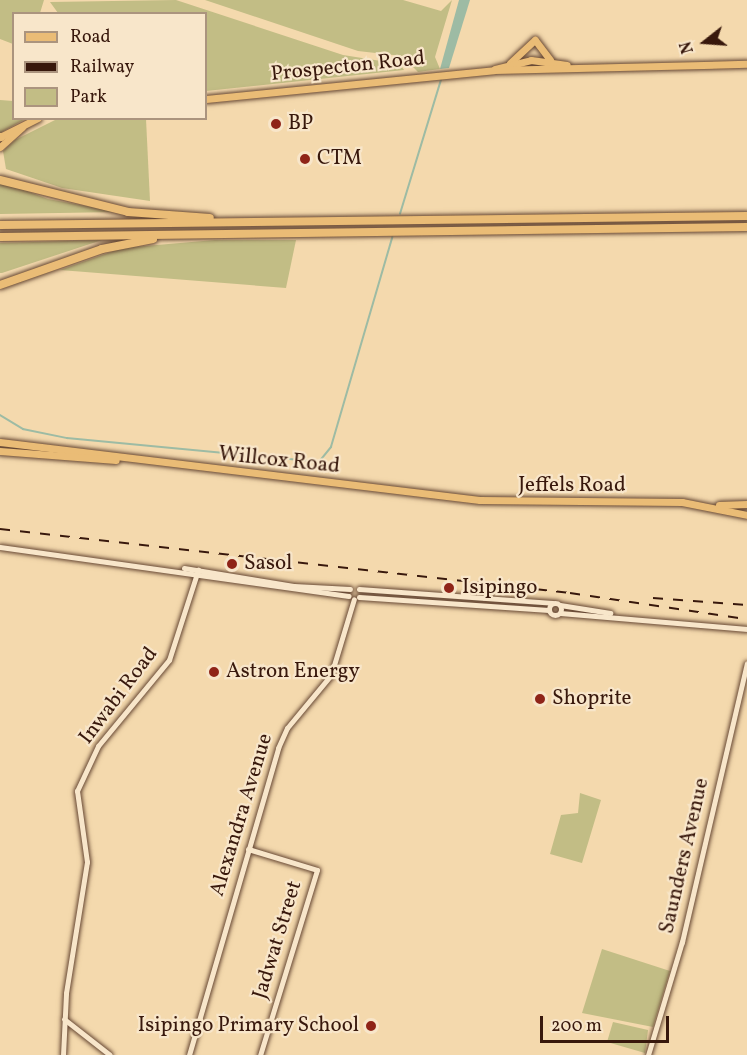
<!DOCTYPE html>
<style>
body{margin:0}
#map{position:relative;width:747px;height:1055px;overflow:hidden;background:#f4d9ad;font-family:Vollkorn,serif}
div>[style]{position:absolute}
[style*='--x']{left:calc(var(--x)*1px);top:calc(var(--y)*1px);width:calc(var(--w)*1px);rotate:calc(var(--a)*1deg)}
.green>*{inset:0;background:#c2bd85}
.water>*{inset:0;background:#9dbba4}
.stream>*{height:1.5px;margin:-0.75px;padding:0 0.75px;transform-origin:0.75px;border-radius:0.75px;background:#9dbba4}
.roads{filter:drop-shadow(0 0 2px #674834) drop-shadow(0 0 2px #674834)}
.minor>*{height:5px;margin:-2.5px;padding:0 2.5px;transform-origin:2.5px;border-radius:2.5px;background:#f8e6ca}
.minor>.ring{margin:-2.5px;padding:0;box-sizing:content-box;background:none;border:5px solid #f8e6ca;border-radius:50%}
.major>*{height:7px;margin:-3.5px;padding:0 3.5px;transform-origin:3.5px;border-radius:3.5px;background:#eabc76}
.highway>*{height:8px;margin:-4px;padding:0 4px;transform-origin:4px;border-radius:4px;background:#eabc76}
.rail>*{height:1.5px;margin-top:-0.75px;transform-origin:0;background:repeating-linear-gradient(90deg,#38180c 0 10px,transparent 0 20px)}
.dots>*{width:16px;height:16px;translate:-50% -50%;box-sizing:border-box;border:3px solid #f8e6ca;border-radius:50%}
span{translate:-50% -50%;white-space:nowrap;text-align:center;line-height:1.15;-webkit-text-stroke:4.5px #f8e6ca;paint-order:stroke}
.street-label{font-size:21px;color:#38180c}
.poi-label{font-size:21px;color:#38180c}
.left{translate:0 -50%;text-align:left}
.right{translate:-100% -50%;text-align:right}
.legend{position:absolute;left:12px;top:12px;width:195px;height:108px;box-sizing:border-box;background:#f8e6ca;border:2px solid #ab947e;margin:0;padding:8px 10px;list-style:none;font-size:18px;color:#38180c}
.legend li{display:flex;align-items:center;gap:12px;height:30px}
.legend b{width:30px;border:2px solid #ab947e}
.north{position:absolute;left:675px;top:12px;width:60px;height:60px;-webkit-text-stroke:4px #f8e6ca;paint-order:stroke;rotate:253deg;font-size:16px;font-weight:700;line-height:24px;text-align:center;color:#38180c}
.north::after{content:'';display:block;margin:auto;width:21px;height:27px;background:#38180c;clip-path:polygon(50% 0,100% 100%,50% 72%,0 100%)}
.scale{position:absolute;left:540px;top:1016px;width:129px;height:27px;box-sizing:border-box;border:3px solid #38180c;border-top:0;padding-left:8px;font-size:18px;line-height:21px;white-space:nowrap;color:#38180c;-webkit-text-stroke:4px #f8e6ca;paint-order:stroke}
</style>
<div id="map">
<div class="green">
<div style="clip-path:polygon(0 0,44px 0,40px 13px,14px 14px,13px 44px,0 39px)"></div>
<div style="clip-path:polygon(176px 0,343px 55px,400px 64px,404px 70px,206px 91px,206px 14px,58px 13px,50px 2px)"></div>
<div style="clip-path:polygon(205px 0,403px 0,441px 11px,452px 0,435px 57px,440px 69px,418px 72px,402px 56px,358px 51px)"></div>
<div style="clip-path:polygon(0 100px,13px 101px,14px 118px,25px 119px,0 133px)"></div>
<div style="clip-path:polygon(57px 119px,146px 119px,150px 201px,62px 188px,6px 169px,3px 151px,15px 140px)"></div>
<div style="clip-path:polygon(0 181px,48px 199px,118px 212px,0 214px)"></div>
<div style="clip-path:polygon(102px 240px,2px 273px,0 273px,0 243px)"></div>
<div style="clip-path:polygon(215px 240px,296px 240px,286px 288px,60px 270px,122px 248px)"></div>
<div style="clip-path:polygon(580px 793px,601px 800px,582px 863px,550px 854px,561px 815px,578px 813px)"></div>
<div style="clip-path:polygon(602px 949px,670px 971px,653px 1027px,582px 1013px)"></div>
<div style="clip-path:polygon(613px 1022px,648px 1030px,645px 1053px,607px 1042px)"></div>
</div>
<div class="water">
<div style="clip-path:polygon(459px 0,470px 0,449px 68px,440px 69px)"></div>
</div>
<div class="stream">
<div style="--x:400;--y:214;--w:143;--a:-73"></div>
<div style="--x:0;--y:415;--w:27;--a:31"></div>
<div style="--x:23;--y:429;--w:45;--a:11.6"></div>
<div style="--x:67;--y:438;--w:253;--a:5.4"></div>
<div style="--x:319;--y:462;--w:19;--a:-51"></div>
<div style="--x:331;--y:447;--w:218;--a:-73.7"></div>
</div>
<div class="roads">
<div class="minor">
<div style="--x:0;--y:547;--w:352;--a:8"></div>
<div style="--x:184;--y:568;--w:111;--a:9.3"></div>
<div style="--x:294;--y:586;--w:56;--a:3.1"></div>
<div style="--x:359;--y:589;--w:194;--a:4.1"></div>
<div style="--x:359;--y:597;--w:190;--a:3.9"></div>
<div class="ring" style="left:549px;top:603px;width:7px;height:7px"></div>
<div style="--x:560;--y:605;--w:51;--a:9.1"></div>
<div style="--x:560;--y:613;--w:188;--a:4.9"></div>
<div style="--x:248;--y:849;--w:72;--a:16.9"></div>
<div style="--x:317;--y:870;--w:194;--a:107.1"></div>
<div style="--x:64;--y:1019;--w:58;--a:38"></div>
<div style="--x:63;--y:1055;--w:62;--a:-87.2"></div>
<div style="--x:66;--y:993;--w:133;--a:-80.9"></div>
<div style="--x:87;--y:862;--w:72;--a:-98"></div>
<div style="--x:77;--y:791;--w:50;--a:-65"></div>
<div style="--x:98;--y:746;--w:112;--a:-50.5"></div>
<div style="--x:169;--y:660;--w:95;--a:-72.1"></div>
<div style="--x:189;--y:1055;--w:320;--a:-73.8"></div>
<div style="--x:278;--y:748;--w:22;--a:-66"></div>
<div style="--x:287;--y:728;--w:69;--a:-50.3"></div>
<div style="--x:331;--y:675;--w:79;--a:-73.2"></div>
<div style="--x:648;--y:1055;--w:118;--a:-73.3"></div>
<div style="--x:682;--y:942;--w:286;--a:-76.9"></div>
</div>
<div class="major">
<div style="--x:510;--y:63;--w:34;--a:-43"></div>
<div style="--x:535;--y:40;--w:25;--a:53"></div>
<div style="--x:495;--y:69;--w:37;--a:-14"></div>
<div style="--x:531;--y:60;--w:36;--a:8"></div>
<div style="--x:206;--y:99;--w:289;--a:-5.7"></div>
<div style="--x:494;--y:70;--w:253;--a:-1.4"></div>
<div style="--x:0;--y:137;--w:42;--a:-26.6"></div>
<div style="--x:0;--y:147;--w:30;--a:-42"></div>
<div style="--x:0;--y:442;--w:483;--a:6.9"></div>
<div style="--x:480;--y:500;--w:202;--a:0.6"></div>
<div style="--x:682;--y:502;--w:66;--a:11.3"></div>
<div style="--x:0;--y:451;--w:116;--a:4.4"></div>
<div style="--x:719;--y:505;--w:28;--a:-2"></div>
</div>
<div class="highway">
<div style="--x:0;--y:137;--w:1;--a:0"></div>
<div style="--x:0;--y:180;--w:132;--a:14"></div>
<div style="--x:128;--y:212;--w:82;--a:4.2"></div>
<div style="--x:0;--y:225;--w:747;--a:-0.69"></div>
<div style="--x:0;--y:237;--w:747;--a:-0.77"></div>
<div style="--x:0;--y:285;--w:108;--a:-19.4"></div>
<div style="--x:102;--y:249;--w:52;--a:-11.1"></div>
</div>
</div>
<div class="rail">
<div style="--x:0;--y:529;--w:574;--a:6.41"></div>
<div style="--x:570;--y:593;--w:179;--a:8.4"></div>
<div style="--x:653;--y:598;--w:94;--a:4.3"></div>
</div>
<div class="dots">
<div style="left:276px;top:124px;background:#8f2418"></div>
<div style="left:305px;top:159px;background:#8f2418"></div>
<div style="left:232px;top:564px;background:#8f2418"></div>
<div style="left:449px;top:588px;background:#8f2418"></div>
<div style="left:214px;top:672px;background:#8f2418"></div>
<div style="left:540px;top:699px;background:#8f2418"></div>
<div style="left:371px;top:1026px;background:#8f2418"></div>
</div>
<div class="street-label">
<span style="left:348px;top:67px;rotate:-6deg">Prospecton Road</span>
<span style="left:279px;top:461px;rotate:6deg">Willcox Road</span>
<span style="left:572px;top:486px">Jeffels Road</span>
<span style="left:119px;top:696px;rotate:-53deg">Inwabi Road</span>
<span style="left:242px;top:815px;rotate:-73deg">Alexandra Avenue</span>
<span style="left:685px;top:856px;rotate:-77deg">Saunders Avenue</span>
<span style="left:278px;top:940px;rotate:-73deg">Jadwat Street</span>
</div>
<div class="poi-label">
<span class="left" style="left:288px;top:124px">BP</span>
<span class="left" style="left:317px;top:159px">CTM</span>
<span class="left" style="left:244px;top:564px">Sasol</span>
<span class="left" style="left:462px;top:588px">Isipingo</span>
<span class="left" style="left:226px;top:672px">Astron Energy</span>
<span class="left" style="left:552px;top:699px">Shoprite</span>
<span class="right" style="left:359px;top:1026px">Isipingo Primary School</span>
</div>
<ul class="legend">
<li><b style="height:8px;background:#eabc76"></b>Road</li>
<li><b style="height:8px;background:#38180c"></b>Railway</li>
<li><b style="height:16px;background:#c2bd85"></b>Park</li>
</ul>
<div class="north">N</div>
<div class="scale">200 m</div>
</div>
